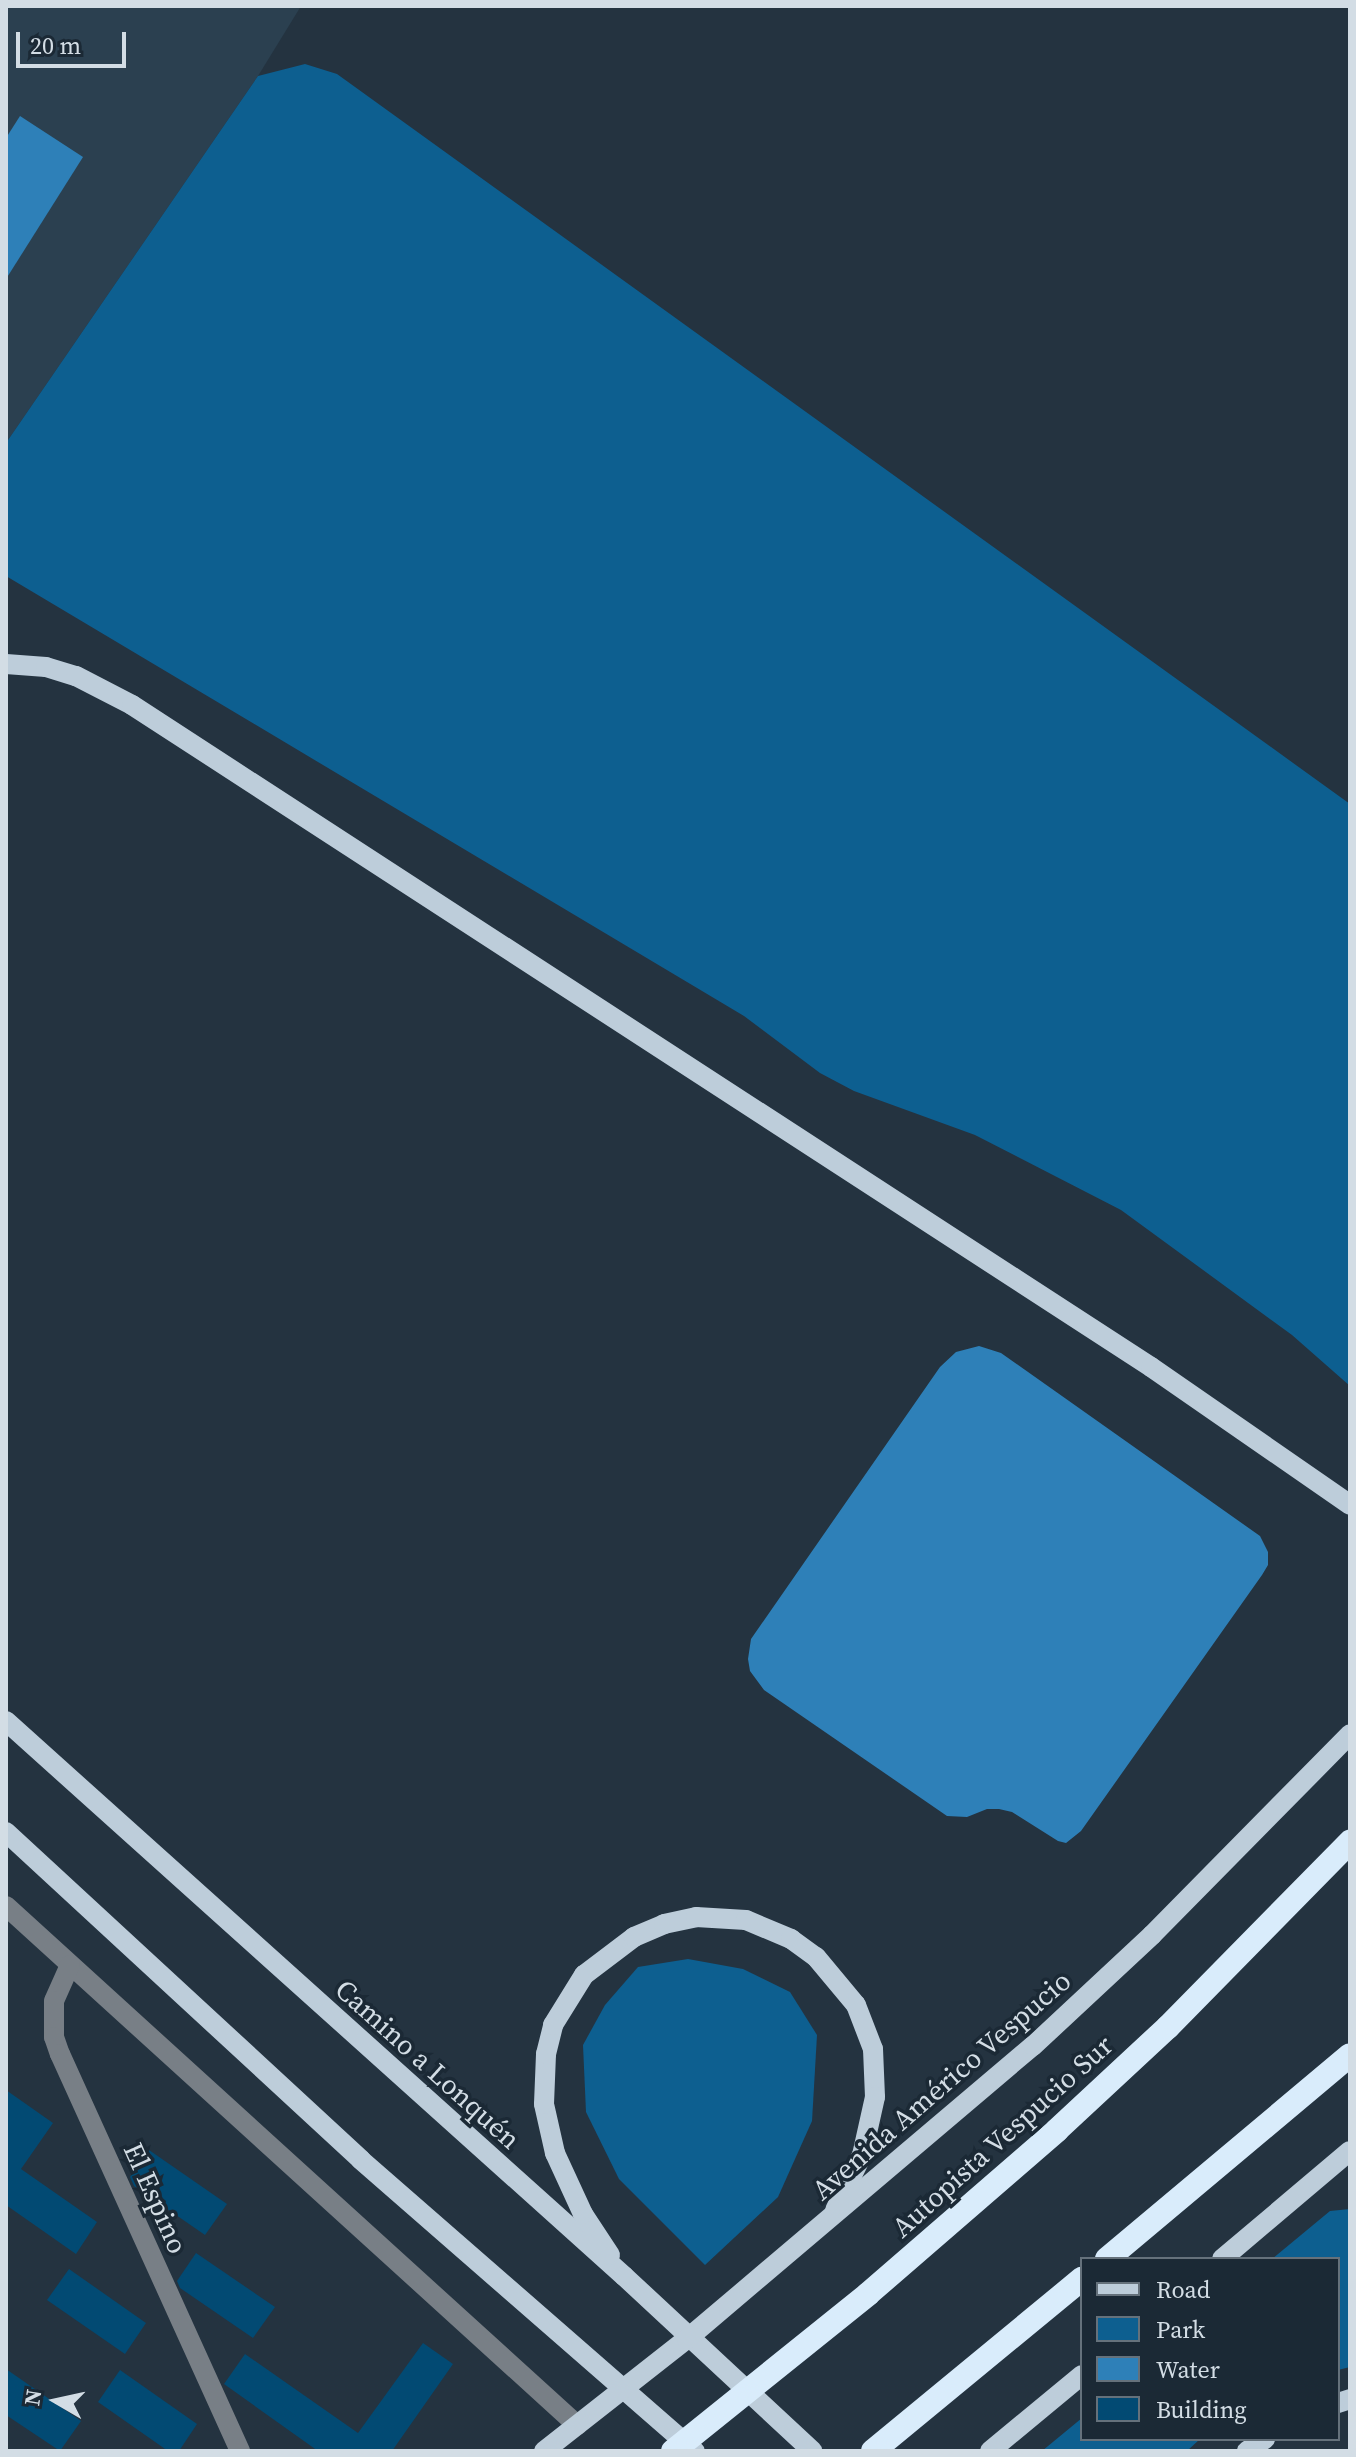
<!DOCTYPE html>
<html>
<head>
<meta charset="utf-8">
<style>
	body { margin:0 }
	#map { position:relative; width:1356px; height:2457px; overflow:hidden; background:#243340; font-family:"Source Serif 4",serif }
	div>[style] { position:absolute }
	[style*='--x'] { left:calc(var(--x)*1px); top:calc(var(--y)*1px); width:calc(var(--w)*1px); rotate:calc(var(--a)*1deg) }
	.built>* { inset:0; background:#2b4050 }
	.green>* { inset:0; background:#0d5f90 }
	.water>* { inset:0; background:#2e80b8 }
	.building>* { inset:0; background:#024a73 }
	.minor>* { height:20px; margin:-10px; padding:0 10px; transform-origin:10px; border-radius:10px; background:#787f86 }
	.major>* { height:20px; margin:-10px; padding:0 10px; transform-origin:10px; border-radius:10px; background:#bdcdda }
	.highway>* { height:24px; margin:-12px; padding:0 12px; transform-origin:12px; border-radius:12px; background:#d9ecfb }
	span { translate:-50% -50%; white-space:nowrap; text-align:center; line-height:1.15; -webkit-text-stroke:7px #1b2935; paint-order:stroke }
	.street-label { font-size:28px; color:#d3dde5 }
	.frame { position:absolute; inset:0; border:8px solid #d3dde5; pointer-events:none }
	.legend { position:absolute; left:1080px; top:2257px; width:260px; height:184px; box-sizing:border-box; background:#1b2935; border:2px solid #65717b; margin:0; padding:10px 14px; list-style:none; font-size:24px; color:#d3dde5 }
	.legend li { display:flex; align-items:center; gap:16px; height:40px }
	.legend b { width:40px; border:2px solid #65717b }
	.north { position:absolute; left:16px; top:2361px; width:80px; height:80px; -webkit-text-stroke:6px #1b2935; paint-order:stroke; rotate:279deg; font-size:22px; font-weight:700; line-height:32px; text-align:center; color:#d3dde5 }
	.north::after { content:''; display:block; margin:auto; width:28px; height:36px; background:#d3dde5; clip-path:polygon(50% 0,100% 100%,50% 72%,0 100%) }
	.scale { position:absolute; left:16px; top:32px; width:110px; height:36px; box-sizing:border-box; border:4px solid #d3dde5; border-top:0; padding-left:10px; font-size:24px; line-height:28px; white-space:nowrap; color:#d3dde5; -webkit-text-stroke:6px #1b2935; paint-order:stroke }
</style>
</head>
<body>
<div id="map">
	<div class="built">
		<div style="clip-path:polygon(6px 6px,301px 6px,258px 76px,6px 443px)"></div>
	</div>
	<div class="green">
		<div style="clip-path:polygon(305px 64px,337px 74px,1350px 804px,1350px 1386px,1292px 1335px,1121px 1210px,975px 1135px,854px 1091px,820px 1073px,744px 1016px,6px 576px,6px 443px,258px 76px)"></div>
		<div style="clip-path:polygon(688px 1959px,743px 1969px,790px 1992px,817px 2035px,812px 2121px,778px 2197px,705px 2265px,619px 2179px,586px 2112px,583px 2045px,605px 2005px,638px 1967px)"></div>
		<div style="clip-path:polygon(1350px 2209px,1350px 2367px,1338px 2370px,1338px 2259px,1272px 2259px,1330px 2211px)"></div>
		<div style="clip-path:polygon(1082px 2418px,1082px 2439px,1200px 2439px,1187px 2451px,1042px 2451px)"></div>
	</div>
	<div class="water">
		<div style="clip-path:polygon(20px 116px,83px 157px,6px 279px,6px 138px)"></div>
		<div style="clip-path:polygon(979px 1346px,1001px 1353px,1260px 1536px,1268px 1552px,1268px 1565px,1262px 1575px,1081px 1831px,1066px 1843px,1058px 1841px,1012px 1812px,999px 1809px,987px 1809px,967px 1817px,947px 1816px,764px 1690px,750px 1671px,748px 1659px,751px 1639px,940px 1367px,956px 1352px)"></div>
	</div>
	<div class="building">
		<div style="clip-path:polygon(6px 2090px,53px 2123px,21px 2169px,97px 2222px,76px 2254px,6px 2205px)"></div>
		<div style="clip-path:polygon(149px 2150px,227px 2204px,205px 2235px,134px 2186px,130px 2177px)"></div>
		<div style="clip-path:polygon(196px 2253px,275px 2307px,253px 2338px,180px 2288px,177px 2281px)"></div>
		<div style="clip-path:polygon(69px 2269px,146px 2323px,125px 2354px,47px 2300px)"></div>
		<div style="clip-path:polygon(423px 2343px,453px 2364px,392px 2451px,318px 2451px,224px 2384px,245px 2354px,358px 2433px)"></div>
		<div style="clip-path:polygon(6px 2369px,81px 2421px,60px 2451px,6px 2415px)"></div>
		<div style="clip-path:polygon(120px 2370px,197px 2424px,179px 2451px,168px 2451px,98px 2402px)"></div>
	</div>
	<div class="minor">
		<div style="--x:6;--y:1906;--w:772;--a:42.27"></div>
		<div style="--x:70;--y:1965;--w:39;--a:114"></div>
		<div style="--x:54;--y:2001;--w:36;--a:90"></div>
		<div style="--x:54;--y:2037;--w:18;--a:71"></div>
		<div style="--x:60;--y:2054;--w:436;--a:65.6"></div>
	</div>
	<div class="major">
		<div style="--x:6;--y:664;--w:40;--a:4.3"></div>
		<div style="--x:46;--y:667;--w:31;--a:17"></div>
		<div style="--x:76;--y:676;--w:63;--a:27.4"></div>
		<div style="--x:132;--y:705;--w:1215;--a:33.01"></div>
		<div style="--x:1151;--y:1367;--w:242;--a:34.7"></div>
		<div style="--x:6;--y:1721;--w:831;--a:41.93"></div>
		<div style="--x:624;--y:2276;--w:257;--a:42.9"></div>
		<div style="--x:6;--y:1832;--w:483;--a:42.7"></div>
		<div style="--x:361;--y:2160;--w:443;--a:41.1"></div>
		<div style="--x:610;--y:2255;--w:49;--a:-123.4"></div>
		<div style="--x:583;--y:2214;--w:67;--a:-114.7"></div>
		<div style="--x:555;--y:2153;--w:50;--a:-102.7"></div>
		<div style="--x:544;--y:2104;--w:50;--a:-87.7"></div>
		<div style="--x:546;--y:2054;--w:30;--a:-76"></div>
		<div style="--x:553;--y:2025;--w:59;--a:-58.2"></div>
		<div style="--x:584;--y:1975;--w:63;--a:-37.2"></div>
		<div style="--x:634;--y:1937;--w:33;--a:-23"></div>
		<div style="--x:664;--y:1924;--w:33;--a:-12"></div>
		<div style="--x:696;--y:1917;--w:50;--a:3.4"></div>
		<div style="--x:746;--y:1920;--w:49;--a:22.9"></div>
		<div style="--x:791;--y:1939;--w:31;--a:36"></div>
		<div style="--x:816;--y:1957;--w:62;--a:50.2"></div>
		<div style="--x:856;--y:2005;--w:47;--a:68.9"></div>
		<div style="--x:873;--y:2049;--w:48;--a:87.6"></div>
		<div style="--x:875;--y:2097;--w:59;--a:102.6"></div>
		<div style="--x:862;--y:2155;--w:61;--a:116.1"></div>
		<div style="--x:1222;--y:2259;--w:167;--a:-40.2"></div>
		<div style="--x:1338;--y:2403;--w:13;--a:-18"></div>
		<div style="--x:544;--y:2451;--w:182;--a:-38.1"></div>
		<div style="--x:687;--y:2339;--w:453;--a:-40.3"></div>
		<div style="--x:1033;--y:2046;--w:163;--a:-43"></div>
		<div style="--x:1152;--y:1935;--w:282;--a:-45.4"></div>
		<div style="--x:990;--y:2451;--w:119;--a:-39.6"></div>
		<div style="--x:1247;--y:2451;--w:22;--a:-34"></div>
	</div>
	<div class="highway">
		<div style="--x:1107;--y:2259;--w:317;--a:-40"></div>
		<div style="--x:673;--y:2451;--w:250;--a:-38.8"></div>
		<div style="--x:868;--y:2294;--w:250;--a:-40.9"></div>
		<div style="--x:1057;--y:2130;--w:151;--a:-42.9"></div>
		<div style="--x:1168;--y:2027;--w:260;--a:-45.5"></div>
		<div style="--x:873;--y:2451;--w:271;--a:-39.5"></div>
	</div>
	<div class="street-label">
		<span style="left:428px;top:2064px;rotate:42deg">Camino a Lonquén</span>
		<span style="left:941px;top:2085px;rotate:-41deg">Avenida Américo Vespucio</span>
		<span style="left:1002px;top:2136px;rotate:-42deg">Autopista Vespucio Sur</span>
		<span style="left:156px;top:2198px;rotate:66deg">El Espino</span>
	</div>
	<div class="frame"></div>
	<ul class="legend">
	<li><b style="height:10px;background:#bdcdda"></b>Road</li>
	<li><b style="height:22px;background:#0d5f90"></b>Park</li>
	<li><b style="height:22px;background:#2e80b8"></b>Water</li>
	<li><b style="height:22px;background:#024a73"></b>Building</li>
	</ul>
	<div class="north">N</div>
	<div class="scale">20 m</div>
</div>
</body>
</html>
